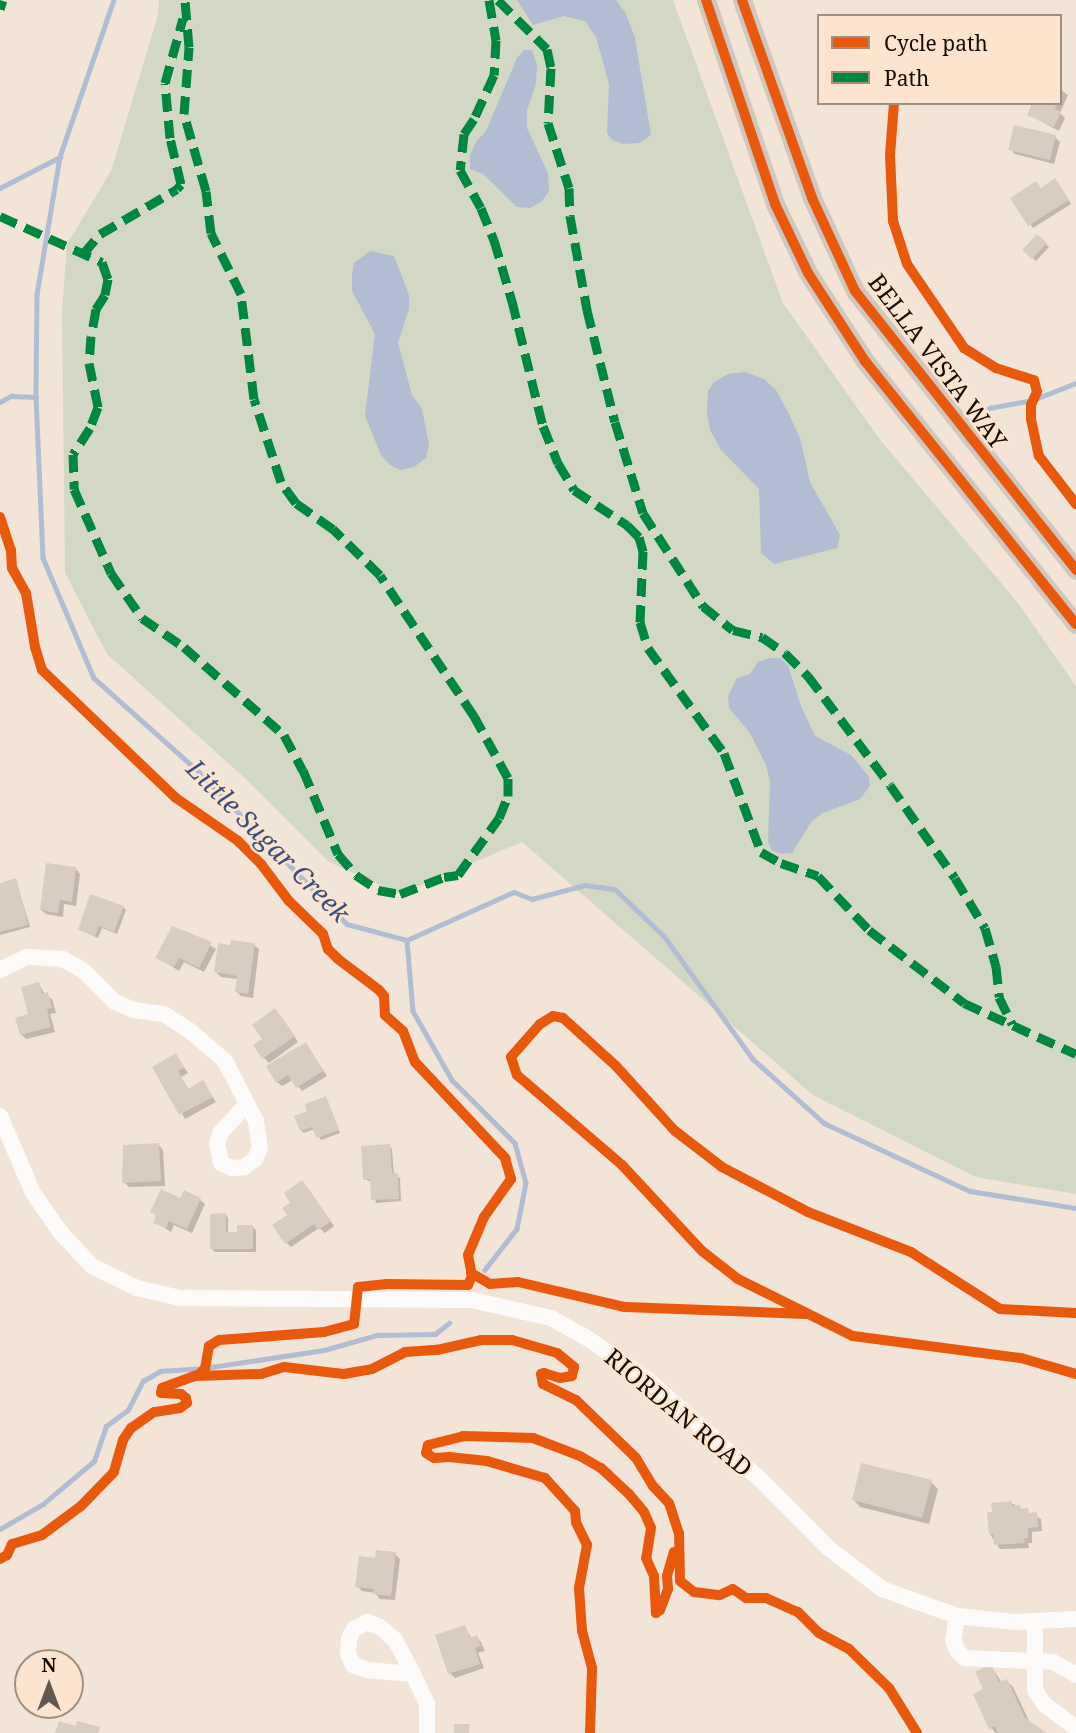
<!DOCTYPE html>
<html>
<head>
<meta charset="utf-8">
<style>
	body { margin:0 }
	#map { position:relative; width:1076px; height:1733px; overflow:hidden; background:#f2e5d8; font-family:"Noto Serif",serif }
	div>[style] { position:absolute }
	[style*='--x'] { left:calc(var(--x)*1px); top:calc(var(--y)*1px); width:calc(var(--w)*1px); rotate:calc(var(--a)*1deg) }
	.green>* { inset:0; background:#d3d8c4 }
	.water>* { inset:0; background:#b2bcd2 }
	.shadow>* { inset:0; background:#0003 }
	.stream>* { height:4.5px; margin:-2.25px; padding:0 2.25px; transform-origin:2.25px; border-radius:2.25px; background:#b2bcd2 }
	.building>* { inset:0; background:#d9cdc1 }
	.minor>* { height:16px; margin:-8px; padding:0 8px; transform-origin:8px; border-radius:8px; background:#fdfbf9 }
	.major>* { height:19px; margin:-9.5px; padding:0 9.5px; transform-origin:9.5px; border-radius:9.5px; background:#cec8bf }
	.quiet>* { height:9px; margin-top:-4.5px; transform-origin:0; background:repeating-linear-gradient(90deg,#00873e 0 18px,transparent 0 27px) }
	.cycleway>* { height:10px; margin:-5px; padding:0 5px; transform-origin:5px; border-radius:5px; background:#e8590c }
	span { translate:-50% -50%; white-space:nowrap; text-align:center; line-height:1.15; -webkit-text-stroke:5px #fde4ce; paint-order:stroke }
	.street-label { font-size:24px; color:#150c06 }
	.water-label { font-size:26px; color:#375081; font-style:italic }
	.legend { position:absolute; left:817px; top:14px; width:245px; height:91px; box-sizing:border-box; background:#fde4ce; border:2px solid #a08e7e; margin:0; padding:9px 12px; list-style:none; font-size:21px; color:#150c06 }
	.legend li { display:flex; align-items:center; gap:14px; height:35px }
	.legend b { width:35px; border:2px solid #a08e7e }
	.north { position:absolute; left:14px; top:1649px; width:70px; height:70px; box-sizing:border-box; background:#fde4ce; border:2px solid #a08e7e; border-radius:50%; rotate:0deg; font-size:19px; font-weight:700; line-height:28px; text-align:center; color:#150c06 }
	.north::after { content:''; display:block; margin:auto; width:24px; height:32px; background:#625850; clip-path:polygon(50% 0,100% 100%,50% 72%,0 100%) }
</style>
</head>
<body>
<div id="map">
	<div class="green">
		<div style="clip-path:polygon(159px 0,673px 0,783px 303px,881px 441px,1018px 603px,1076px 686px,1076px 1194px,976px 1177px,813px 1095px,522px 842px,400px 894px,329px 862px,247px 780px,107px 654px,65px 573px,62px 311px,67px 244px,111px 171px,158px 15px)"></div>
	</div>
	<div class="water">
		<div style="clip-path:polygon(517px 0,616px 0,626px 14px,635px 38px,651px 135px,639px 143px,623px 144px,612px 140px,607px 133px,609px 84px,596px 37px,585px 21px,564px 16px,533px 25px)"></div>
		<div style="clip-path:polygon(524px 50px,532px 50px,537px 65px,536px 84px,527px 110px,527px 128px,548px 173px,549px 191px,542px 201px,530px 208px,517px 207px,483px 174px,470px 169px,470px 155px,476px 142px,486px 131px,517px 58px)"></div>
		<div style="clip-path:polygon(370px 251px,394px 256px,409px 295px,409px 309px,398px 343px,412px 395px,422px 409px,429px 445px,426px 458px,414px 467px,400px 470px,390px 465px,381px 455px,365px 416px,375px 334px,352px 291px,352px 275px,354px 263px)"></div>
		<div style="clip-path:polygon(745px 372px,764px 379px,776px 390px,788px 412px,800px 438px,810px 482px,840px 535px,837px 548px,774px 564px,761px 553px,759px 489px,721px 450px,710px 430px,707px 413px,708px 391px,714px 382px,728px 374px)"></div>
		<div style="clip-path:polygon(769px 658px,780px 658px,788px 665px,801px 706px,815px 736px,851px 755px,869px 777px,870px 786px,860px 799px,823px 813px,812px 821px,792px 853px,781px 854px,772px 851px,768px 842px,770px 782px,766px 765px,750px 733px,729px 708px,728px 696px,737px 678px,750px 674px,758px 662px)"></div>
	</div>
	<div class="shadow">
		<div style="clip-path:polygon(1060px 89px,1068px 95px,1060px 113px,1065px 118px,1059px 131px,1029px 115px,1032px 103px,1060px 103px)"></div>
		<div style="clip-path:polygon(1055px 137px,1060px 142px,1054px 164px,1015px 154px,1010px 149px)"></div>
		<div style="clip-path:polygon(1058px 183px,1071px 204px,1033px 228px,1012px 198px)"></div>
		<div style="clip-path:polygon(1037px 236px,1049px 247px,1036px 261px,1024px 249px)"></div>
		<div style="clip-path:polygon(76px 869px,80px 874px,76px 906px,64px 904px,63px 917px,46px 914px,41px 910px)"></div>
		<div style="clip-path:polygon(16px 880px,30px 927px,0 935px,0 884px)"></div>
		<div style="clip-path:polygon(123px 907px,126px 910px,117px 934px,102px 928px,98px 938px,80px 930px)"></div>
		<div style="clip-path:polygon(188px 932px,216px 949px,204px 972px,184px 962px,179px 971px,157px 957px)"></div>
		<div style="clip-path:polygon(254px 945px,259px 949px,253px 998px,241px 996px,236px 991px,238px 979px,221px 977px,216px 972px,231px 947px)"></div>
		<div style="clip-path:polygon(39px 984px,45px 995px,52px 999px,56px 1013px,50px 1014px,55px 1032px,26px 1039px,21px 1034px)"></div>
		<div style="clip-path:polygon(280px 1015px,298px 1042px,269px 1063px,264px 1058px,264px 1039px)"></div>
		<div style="clip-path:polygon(306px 1044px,327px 1076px,302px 1091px,293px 1080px,282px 1086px,277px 1082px)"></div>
		<div style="clip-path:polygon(176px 1056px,188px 1073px,181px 1077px,189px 1090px,203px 1082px,216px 1102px,185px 1119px,154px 1067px)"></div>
		<div style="clip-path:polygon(326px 1098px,340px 1133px,321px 1140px,315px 1129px,304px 1133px,301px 1130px,309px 1112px)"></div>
		<div style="clip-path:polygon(159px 1145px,163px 1150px,165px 1186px,129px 1187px,124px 1182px)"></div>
		<div style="clip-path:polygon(389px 1146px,392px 1149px,394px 1175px,400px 1178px,401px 1201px,376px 1203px,372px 1182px,364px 1179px)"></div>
		<div style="clip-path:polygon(307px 1187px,334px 1226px,325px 1233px,319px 1228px,291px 1247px,287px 1243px,289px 1215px)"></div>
		<div style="clip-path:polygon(181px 1200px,200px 1200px,205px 1204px,192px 1233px,174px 1225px,171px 1232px,155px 1222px,158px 1217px,153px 1212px)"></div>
		<div style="clip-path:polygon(226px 1215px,228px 1218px,228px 1234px,239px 1234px,253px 1227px,256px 1230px,256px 1252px,215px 1252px,212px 1249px)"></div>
		<div style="clip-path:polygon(931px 1482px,938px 1489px,929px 1524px,860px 1507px,854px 1500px)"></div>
		<div style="clip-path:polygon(1011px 1503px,1041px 1519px,1042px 1531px,1032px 1532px,1032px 1543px,1028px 1543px,1029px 1548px,1000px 1549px,990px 1534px)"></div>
		<div style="clip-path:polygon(395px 1554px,400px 1559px,395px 1600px,380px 1599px,375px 1593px,362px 1591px,357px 1586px,377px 1560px)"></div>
		<div style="clip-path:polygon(465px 1627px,472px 1639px,477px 1637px,481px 1642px,485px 1651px,478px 1653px,484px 1668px,455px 1678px,450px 1673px,437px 1636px)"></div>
		<div style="clip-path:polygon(991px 1666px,1002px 1683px,1006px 1681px,1013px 1687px,1030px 1723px,1044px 1733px,996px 1733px,991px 1728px,985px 1690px)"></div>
	</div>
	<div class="stream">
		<div style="--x:114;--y:0;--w:166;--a:109"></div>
		<div style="--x:60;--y:157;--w:139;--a:99.5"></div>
		<div style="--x:37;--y:294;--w:103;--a:90.6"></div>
		<div style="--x:36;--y:397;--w:161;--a:87.5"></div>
		<div style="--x:43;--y:558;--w:130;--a:67"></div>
		<div style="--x:94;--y:678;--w:141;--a:41.8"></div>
		<div style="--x:199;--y:772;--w:212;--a:45.8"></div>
		<div style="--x:347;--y:924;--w:62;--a:14.9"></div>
		<div style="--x:407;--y:940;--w:117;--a:-24.2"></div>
		<div style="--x:514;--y:892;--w:19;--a:21"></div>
		<div style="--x:532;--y:899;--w:55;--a:-14.8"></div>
		<div style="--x:585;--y:885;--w:30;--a:8"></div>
		<div style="--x:615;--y:889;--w:68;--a:43.8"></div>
		<div style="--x:664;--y:936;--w:152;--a:54.1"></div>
		<div style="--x:753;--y:1059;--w:96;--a:42"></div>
		<div style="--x:824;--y:1123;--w:161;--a:25"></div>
		<div style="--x:970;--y:1191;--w:107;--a:9.1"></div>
		<div style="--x:0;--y:188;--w:68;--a:-27.3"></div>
		<div style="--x:0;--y:402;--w:13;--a:-29"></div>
		<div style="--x:11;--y:396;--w:25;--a:2"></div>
		<div style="--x:989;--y:408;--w:45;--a:-10.3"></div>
		<div style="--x:1033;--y:400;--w:46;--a:-21.6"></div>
		<div style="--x:407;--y:940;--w:71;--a:85.2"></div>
		<div style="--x:413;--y:1011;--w:79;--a:60.5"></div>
		<div style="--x:452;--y:1080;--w:89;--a:45"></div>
		<div style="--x:515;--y:1143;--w:41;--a:74.6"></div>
		<div style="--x:526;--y:1183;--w:47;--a:101.1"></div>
		<div style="--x:517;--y:1229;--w:52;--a:128"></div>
		<div style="--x:0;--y:1529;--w:50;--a:-30.2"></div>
		<div style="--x:43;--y:1504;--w:67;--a:-40.1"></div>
		<div style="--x:94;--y:1461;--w:37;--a:-71"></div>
		<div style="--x:106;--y:1426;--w:27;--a:-36"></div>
		<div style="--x:128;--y:1410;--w:33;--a:-63"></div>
		<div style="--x:143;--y:1381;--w:20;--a:-30"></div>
		<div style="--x:160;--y:1371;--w:45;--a:-3.8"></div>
		<div style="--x:205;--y:1368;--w:120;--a:-8.6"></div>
		<div style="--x:324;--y:1350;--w:55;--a:-15.8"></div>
		<div style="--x:377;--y:1335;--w:58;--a:-1"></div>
		<div style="--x:435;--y:1334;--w:18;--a:-38"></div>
	</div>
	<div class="building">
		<div style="clip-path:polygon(1033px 103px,1057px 103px,1055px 109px,1061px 112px,1054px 127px,1027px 115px)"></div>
		<div style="clip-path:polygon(1014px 125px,1056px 135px,1050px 160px,1008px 150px)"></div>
		<div style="clip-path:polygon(1055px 178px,1069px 200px,1028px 226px,1010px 198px,1036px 181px,1041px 188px)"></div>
		<div style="clip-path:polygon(1037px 234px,1047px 243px,1032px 259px,1022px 250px)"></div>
		<div style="clip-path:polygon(46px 863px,76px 867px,72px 902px,60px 900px,58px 913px,40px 910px)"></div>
		<div style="clip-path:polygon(16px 878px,28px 925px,0 932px,0 883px)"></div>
		<div style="clip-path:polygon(90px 894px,124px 906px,114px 932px,99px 926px,95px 936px,78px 930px)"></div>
		<div style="clip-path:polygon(172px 926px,212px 942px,199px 968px,179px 958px,174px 967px,155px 958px)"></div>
		<div style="clip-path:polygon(231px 940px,255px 943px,248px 994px,235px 992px,237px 976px,214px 972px,218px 943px,230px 945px)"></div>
		<div style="clip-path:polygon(39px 982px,42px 994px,48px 992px,52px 1008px,47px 1009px,51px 1027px,20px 1035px,15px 1018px,28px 1014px,21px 987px)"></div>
		<div style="clip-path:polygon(275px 1008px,295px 1036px,262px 1059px,253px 1045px,262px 1039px,252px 1025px)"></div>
		<div style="clip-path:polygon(306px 1042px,323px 1071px,296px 1088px,288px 1075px,276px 1083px,266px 1066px)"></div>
		<div style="clip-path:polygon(176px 1053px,184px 1068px,178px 1071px,188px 1089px,203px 1080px,213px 1097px,179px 1115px,152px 1067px)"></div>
		<div style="clip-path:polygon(326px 1096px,339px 1130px,317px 1138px,312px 1127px,300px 1131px,294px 1116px,307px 1111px,305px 1104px)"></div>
		<div style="clip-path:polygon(159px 1143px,161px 1181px,122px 1183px,123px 1145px)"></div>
		<div style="clip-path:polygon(390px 1144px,392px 1173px,398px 1173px,399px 1199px,371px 1200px,370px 1179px,363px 1180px,361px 1146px)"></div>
		<div style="clip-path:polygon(302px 1180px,331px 1221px,318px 1230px,314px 1224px,285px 1244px,272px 1225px,287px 1215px,282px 1208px,290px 1203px,284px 1193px)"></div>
		<div style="clip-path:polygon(161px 1189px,180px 1198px,184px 1190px,201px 1198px,187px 1229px,169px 1221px,166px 1228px,153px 1223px,156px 1215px,150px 1212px)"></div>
		<div style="clip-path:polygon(226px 1213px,226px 1232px,237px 1232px,237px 1225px,253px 1225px,253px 1249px,210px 1249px,210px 1214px)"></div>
		<div style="clip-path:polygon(861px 1463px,932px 1480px,922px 1518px,852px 1500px)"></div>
		<div style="clip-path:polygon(1012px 1501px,1012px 1506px,1020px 1505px,1020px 1509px,1028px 1508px,1029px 1513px,1037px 1512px,1038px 1527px,1028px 1528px,1028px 1538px,1024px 1539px,1025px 1543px,994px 1545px,993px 1534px,989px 1534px,987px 1512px,992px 1512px,991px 1503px)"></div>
		<div style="clip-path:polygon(376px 1550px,396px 1552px,391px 1596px,373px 1594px,374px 1589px,355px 1587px,359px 1556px,375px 1558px)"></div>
		<div style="clip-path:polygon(465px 1625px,470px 1638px,477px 1635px,481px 1646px,475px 1648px,480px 1664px,448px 1674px,435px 1635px)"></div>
		<div style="clip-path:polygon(991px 1664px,999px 1682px,1007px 1679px,1025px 1718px,1047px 1733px,998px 1733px,995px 1726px,989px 1729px,973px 1694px,983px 1689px,975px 1672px)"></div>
		<div style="clip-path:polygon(59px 1721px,76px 1726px,77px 1721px,100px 1727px,98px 1733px,55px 1733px)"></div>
		<div style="clip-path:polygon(454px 1724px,470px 1724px,469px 1733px,454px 1733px)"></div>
	</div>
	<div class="minor">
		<div style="--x:0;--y:970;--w:30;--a:-26"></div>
		<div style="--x:27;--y:957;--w:36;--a:3"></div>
		<div style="--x:63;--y:959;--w:24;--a:30"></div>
		<div style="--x:84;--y:971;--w:44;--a:45"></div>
		<div style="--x:115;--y:1002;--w:21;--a:23"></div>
		<div style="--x:134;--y:1010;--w:30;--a:8"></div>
		<div style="--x:164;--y:1014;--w:30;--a:33"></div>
		<div style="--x:189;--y:1030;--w:48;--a:40.7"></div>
		<div style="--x:225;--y:1061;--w:48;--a:62.9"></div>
		<div style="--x:247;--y:1104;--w:19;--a:62"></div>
		<div style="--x:256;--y:1121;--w:27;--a:82"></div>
		<div style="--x:260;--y:1148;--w:12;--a:114"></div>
		<div style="--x:255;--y:1159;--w:14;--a:144"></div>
		<div style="--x:244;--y:1167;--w:12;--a:175"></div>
		<div style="--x:232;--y:1168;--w:12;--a:-156"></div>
		<div style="--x:221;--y:1163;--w:20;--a:-101"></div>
		<div style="--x:217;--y:1143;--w:12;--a:-70"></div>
		<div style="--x:221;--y:1132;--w:38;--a:-47"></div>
		<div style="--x:0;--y:1116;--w:84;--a:66.8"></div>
		<div style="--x:33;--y:1193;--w:49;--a:55"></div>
		<div style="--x:61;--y:1233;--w:45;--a:46.8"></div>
		<div style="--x:92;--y:1266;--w:50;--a:26.1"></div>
		<div style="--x:137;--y:1288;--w:44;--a:13.1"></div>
		<div style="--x:180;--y:1298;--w:292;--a:0.4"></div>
		<div style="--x:472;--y:1300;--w:81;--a:12.8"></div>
		<div style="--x:551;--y:1318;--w:38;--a:29"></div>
		<div style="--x:584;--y:1336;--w:78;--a:34.5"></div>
		<div style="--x:648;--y:1380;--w:152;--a:41.5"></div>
		<div style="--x:762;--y:1481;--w:93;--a:45.4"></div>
		<div style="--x:827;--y:1547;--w:69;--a:37.4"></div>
		<div style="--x:882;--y:1589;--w:80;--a:19.8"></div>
		<div style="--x:957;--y:1616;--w:58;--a:5.9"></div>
		<div style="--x:1015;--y:1622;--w:61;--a:-2.8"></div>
		<div style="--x:957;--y:1616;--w:24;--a:99"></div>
		<div style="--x:953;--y:1640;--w:13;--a:67"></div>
		<div style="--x:958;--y:1652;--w:9;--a:41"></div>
		<div style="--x:965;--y:1658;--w:88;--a:2.6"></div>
		<div style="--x:1053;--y:1662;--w:26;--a:29"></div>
		<div style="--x:1035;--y:1622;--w:68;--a:90"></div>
		<div style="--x:1035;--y:1690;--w:17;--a:57"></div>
		<div style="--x:1044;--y:1704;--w:40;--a:37"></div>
		<div style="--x:413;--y:1674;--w:46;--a:-175"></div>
		<div style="--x:367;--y:1670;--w:15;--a:-160"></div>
		<div style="--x:353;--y:1665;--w:13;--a:-113"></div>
		<div style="--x:348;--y:1653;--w:14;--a:-86"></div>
		<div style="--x:349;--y:1639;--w:11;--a:-63"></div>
		<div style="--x:354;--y:1629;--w:15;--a:-28"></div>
		<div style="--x:367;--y:1622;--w:14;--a:21"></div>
		<div style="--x:380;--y:1627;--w:20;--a:41"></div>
		<div style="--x:395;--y:1640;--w:38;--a:62"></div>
		<div style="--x:413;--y:1674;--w:33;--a:65"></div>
		<div style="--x:427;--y:1704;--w:29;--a:90"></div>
	</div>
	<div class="major">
		<div style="--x:706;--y:0;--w:215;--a:71.3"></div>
		<div style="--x:775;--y:204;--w:76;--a:64.4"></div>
		<div style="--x:808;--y:273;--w:105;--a:57.1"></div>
		<div style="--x:865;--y:361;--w:337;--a:51.3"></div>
		<div style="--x:742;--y:0;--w:210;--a:70.5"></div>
		<div style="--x:812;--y:198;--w:102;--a:65.2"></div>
		<div style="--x:855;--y:291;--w:356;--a:51.6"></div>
	</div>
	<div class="quiet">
		<div style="--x:489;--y:0;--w:41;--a:80.1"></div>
		<div style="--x:496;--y:40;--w:35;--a:93"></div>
		<div style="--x:494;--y:75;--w:48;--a:114.4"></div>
		<div style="--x:474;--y:119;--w:18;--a:124"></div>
		<div style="--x:464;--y:134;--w:36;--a:96"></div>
		<div style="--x:460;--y:170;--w:43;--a:61.1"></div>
		<div style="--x:481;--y:208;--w:35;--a:68"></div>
		<div style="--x:494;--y:240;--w:64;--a:73.6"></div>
		<div style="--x:512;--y:301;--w:129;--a:76.1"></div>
		<div style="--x:543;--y:426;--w:40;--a:68"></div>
		<div style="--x:558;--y:463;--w:31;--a:59"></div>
		<div style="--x:574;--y:490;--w:64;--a:33.4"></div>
		<div style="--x:627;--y:525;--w:17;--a:45"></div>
		<div style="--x:639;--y:537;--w:15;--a:74"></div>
		<div style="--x:643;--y:551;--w:71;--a:92.4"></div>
		<div style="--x:640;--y:622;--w:27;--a:73"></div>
		<div style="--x:648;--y:648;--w:130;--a:54.1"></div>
		<div style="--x:724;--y:753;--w:106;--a:69.5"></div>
		<div style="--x:761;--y:852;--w:23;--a:29"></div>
		<div style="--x:781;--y:863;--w:39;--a:19"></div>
		<div style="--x:818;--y:876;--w:74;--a:46.6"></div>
		<div style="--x:869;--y:930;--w:120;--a:37.5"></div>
		<div style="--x:964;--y:1003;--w:123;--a:24.5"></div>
		<div style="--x:498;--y:0;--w:69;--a:45"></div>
		<div style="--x:547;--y:49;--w:19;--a:78"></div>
		<div style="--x:551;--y:68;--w:55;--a:93.1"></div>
		<div style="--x:548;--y:123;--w:68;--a:72.1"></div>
		<div style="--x:569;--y:188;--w:28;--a:88"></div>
		<div style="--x:570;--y:216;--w:96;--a:79.7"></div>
		<div style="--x:587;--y:310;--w:115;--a:76"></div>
		<div style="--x:615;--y:422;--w:95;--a:72.9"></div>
		<div style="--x:643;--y:513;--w:111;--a:57.2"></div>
		<div style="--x:703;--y:606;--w:38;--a:39"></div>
		<div style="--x:733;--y:630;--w:30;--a:14"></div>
		<div style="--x:762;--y:637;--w:28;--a:35"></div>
		<div style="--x:785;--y:653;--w:33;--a:45"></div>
		<div style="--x:808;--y:676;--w:136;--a:53"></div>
		<div style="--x:890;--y:785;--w:113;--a:55"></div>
		<div style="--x:955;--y:878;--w:58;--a:59"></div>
		<div style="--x:985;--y:928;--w:40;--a:74"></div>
		<div style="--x:996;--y:966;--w:31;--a:84"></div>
		<div style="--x:999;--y:997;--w:30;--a:64"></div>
		<div style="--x:0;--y:9;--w:9;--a:-72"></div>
		<div style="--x:0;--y:216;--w:112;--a:24.3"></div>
		<div style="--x:102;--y:262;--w:18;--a:71"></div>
		<div style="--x:108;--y:279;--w:16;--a:101"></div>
		<div style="--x:105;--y:295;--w:17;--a:123"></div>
		<div style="--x:96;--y:309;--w:27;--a:100"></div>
		<div style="--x:91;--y:336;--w:27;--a:94"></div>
		<div style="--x:89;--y:363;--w:45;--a:78.4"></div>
		<div style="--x:98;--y:407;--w:22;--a:111"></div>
		<div style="--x:90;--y:428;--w:31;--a:123"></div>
		<div style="--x:73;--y:454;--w:35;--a:88"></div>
		<div style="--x:74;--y:489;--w:92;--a:66.2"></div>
		<div style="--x:111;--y:573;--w:55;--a:55.4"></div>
		<div style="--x:142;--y:618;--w:51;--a:34.6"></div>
		<div style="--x:184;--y:647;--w:133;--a:41.3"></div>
		<div style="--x:284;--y:735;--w:40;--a:62"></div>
		<div style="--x:303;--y:770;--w:91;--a:67.4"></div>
		<div style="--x:338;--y:854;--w:28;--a:49"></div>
		<div style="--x:356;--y:875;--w:27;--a:34"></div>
		<div style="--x:378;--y:890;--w:22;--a:10"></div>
		<div style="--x:400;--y:894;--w:47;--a:-21.1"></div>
		<div style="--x:444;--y:877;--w:14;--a:-8"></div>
		<div style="--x:458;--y:875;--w:70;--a:-54.3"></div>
		<div style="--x:499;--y:818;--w:24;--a:-68"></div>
		<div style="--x:508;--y:796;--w:18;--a:-90"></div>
		<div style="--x:508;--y:778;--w:71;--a:-118.7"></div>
		<div style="--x:474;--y:716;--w:169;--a:-123.7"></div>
		<div style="--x:380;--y:575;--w:66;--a:-135.6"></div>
		<div style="--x:333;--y:529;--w:45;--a:-144.9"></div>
		<div style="--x:296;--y:503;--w:26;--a:-126"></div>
		<div style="--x:281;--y:482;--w:87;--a:-108"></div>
		<div style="--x:254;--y:399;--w:106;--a:-97.1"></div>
		<div style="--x:241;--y:294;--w:68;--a:-116.2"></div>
		<div style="--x:211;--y:233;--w:42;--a:-96.8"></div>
		<div style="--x:206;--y:191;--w:80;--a:-105.9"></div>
		<div style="--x:184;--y:114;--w:67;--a:-85.7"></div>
		<div style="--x:189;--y:47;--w:47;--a:-94.9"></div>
		<div style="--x:83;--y:254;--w:26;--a:-50"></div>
		<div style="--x:100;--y:234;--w:89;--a:-30.3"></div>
		<div style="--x:177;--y:189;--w:6;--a:-51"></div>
		<div style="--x:181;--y:184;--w:47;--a:-103.4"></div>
		<div style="--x:170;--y:138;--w:55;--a:-95.2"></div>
		<div style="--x:165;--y:83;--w:67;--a:-74.5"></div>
	</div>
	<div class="cycleway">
		<div style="--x:706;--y:0;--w:215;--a:71.3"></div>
		<div style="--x:775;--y:204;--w:76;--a:64.4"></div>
		<div style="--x:808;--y:273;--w:105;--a:57.1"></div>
		<div style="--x:865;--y:361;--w:337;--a:51.3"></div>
		<div style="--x:742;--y:0;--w:210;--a:70.5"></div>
		<div style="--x:812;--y:198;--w:102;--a:65.2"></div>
		<div style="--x:855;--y:291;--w:356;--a:51.6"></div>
		<div style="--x:894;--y:103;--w:52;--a:94.4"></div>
		<div style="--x:890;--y:155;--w:66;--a:87.4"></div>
		<div style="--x:893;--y:221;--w:45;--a:72"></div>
		<div style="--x:907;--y:264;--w:102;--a:55.8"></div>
		<div style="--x:964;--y:348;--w:38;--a:32"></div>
		<div style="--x:996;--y:368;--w:40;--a:18"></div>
		<div style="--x:1034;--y:380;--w:12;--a:76"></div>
		<div style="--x:1037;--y:392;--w:14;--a:115"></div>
		<div style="--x:1031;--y:405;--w:14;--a:90"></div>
		<div style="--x:1031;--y:419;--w:38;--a:78"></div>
		<div style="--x:1039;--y:456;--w:61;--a:52.4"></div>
		<div style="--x:0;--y:517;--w:35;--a:72"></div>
		<div style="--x:11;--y:550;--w:18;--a:87"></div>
		<div style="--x:12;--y:568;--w:29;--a:61"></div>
		<div style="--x:26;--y:593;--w:55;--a:80.5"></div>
		<div style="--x:35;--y:647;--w:24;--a:73"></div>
		<div style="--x:42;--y:670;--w:185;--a:43.7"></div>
		<div style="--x:176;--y:798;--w:75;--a:34.7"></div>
		<div style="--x:238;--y:841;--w:33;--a:45"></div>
		<div style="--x:261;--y:864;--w:46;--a:52.9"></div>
		<div style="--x:289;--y:901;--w:47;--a:44.1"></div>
		<div style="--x:323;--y:934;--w:16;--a:72"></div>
		<div style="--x:328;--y:949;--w:14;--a:45"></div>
		<div style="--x:338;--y:959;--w:51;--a:37.1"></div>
		<div style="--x:379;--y:990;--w:8;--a:50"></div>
		<div style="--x:384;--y:996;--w:19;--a:87"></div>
		<div style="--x:385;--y:1015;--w:24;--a:42"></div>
		<div style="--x:403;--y:1031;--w:33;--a:69"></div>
		<div style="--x:415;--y:1062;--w:132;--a:46.8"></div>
		<div style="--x:505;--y:1158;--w:22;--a:74"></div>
		<div style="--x:511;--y:1179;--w:47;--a:125.4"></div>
		<div style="--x:484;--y:1217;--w:41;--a:112.8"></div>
		<div style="--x:468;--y:1255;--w:21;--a:79"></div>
		<div style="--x:472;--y:1276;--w:10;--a:114"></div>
		<div style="--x:468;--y:1285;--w:81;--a:-179.3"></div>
		<div style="--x:387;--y:1284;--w:29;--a:174"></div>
		<div style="--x:358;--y:1287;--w:37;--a:96"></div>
		<div style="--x:354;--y:1324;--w:31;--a:165"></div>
		<div style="--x:324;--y:1332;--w:105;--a:175.6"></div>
		<div style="--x:219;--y:1340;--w:12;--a:149"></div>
		<div style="--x:209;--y:1346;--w:22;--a:100"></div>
		<div style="--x:205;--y:1368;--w:8;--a:130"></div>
		<div style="--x:200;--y:1374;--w:40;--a:159.8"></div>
		<div style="--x:162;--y:1388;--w:5;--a:101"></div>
		<div style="--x:161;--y:1393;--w:20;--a:3"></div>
		<div style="--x:181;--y:1394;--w:6;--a:39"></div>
		<div style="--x:186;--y:1398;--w:5;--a:79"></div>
		<div style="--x:187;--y:1403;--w:9;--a:144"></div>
		<div style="--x:180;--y:1408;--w:26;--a:171"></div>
		<div style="--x:154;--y:1412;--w:28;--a:145"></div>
		<div style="--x:131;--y:1428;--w:14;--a:124"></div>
		<div style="--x:123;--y:1440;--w:33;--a:106"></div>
		<div style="--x:114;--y:1472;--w:47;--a:134.1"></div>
		<div style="--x:81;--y:1506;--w:49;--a:143.4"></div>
		<div style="--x:42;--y:1535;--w:31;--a:163"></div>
		<div style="--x:12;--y:1544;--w:12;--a:114"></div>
		<div style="--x:7;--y:1555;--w:8;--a:150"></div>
		<div style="--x:471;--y:1273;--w:22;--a:30"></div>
		<div style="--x:490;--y:1284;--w:28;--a:-4"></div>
		<div style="--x:518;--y:1282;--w:110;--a:13.2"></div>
		<div style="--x:625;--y:1307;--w:181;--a:2.2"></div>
		<div style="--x:1076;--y:1313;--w:76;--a:-177"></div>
		<div style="--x:1000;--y:1309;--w:106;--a:-147.4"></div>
		<div style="--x:911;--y:1252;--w:110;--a:-158.8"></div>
		<div style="--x:808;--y:1212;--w:97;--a:-152.4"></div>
		<div style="--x:722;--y:1167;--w:59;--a:-142.5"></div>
		<div style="--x:675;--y:1131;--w:88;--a:-132.2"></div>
		<div style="--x:616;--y:1066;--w:72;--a:-137.8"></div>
		<div style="--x:563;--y:1018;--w:10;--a:-169"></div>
		<div style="--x:553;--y:1016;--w:15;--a:148"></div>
		<div style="--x:540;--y:1024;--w:44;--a:131.3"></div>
		<div style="--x:511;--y:1057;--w:19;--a:72"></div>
		<div style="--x:517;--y:1075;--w:138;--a:40.6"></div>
		<div style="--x:622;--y:1165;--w:117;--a:47.1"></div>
		<div style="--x:702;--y:1251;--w:46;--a:37.9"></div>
		<div style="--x:738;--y:1279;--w:128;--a:26.4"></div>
		<div style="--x:853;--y:1336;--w:169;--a:7.5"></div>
		<div style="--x:1021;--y:1358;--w:57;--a:16.2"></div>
		<div style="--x:196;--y:1376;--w:65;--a:-1.8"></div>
		<div style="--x:261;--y:1374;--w:24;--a:-17"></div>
		<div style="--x:284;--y:1367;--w:60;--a:6.7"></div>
		<div style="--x:344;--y:1374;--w:28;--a:-10"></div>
		<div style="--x:372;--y:1369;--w:37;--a:-27"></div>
		<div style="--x:405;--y:1352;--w:32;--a:-4"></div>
		<div style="--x:437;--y:1350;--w:45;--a:-12.8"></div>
		<div style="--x:481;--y:1340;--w:31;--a:0"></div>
		<div style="--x:512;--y:1340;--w:47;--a:16.1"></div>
		<div style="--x:557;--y:1353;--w:22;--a:39"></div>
		<div style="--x:574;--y:1367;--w:9;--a:103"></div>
		<div style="--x:572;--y:1376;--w:12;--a:171"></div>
		<div style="--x:560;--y:1378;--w:17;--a:-163"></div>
		<div style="--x:544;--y:1373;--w:3;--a:162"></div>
		<div style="--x:541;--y:1374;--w:10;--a:79"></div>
		<div style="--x:543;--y:1384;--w:37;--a:26"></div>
		<div style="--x:576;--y:1400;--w:83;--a:44"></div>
		<div style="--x:636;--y:1458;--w:33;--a:59"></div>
		<div style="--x:653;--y:1486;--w:23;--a:47"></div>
		<div style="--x:669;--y:1503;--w:32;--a:72"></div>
		<div style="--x:679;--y:1533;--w:48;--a:88.8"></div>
		<div style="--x:680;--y:1581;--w:18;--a:38"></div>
		<div style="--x:694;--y:1592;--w:26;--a:7"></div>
		<div style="--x:720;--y:1595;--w:14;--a:-25"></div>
		<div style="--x:733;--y:1589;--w:16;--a:35"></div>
		<div style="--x:746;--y:1598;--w:20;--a:0"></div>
		<div style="--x:766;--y:1598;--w:35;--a:24"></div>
		<div style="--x:798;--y:1612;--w:30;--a:45"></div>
		<div style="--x:819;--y:1633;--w:34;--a:28"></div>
		<div style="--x:849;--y:1649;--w:56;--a:44.3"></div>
		<div style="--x:889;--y:1688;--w:53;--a:58.1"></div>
		<div style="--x:590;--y:1733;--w:65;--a:-88.2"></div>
		<div style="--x:592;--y:1668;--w:38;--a:-105"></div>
		<div style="--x:582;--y:1631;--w:43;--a:-94"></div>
		<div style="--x:579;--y:1588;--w:44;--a:-79.5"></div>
		<div style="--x:587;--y:1545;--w:25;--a:-116"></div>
		<div style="--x:576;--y:1522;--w:11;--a:-95"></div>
		<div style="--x:575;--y:1511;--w:45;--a:-132.3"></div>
		<div style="--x:545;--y:1478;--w:60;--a:-163.7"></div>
		<div style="--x:487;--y:1461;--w:38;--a:-174"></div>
		<div style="--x:449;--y:1457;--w:15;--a:176"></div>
		<div style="--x:434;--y:1458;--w:9;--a:-148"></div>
		<div style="--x:426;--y:1453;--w:8;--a:-76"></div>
		<div style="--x:428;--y:1445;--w:36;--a:-14"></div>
		<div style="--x:463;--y:1436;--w:70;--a:1.6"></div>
		<div style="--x:533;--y:1438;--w:50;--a:21"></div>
		<div style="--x:580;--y:1456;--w:24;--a:30"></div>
		<div style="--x:601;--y:1468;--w:38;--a:43"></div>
		<div style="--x:629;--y:1494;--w:23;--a:50"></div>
		<div style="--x:644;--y:1512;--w:17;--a:66"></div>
		<div style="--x:651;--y:1528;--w:30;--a:99"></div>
		<div style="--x:646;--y:1558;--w:20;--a:66"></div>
		<div style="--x:654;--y:1576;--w:37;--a:87"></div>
		<div style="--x:656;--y:1613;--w:5;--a:-37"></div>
		<div style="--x:660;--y:1610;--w:22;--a:-69"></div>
		<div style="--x:668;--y:1589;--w:13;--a:-94"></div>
		<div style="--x:667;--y:1576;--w:25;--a:-74"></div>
	</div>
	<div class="street-label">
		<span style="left:938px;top:361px;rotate:53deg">BELLA VISTA WAY</span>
		<span style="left:679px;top:1412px;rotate:40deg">RIORDAN ROAD</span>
	</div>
	<div class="water-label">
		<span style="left:268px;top:841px;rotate:45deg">Little Sugar Creek</span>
	</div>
	<ul class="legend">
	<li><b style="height:9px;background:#e8590c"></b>Cycle path</li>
	<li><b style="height:9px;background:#00873e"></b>Path</li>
	</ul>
	<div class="north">N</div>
</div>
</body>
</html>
